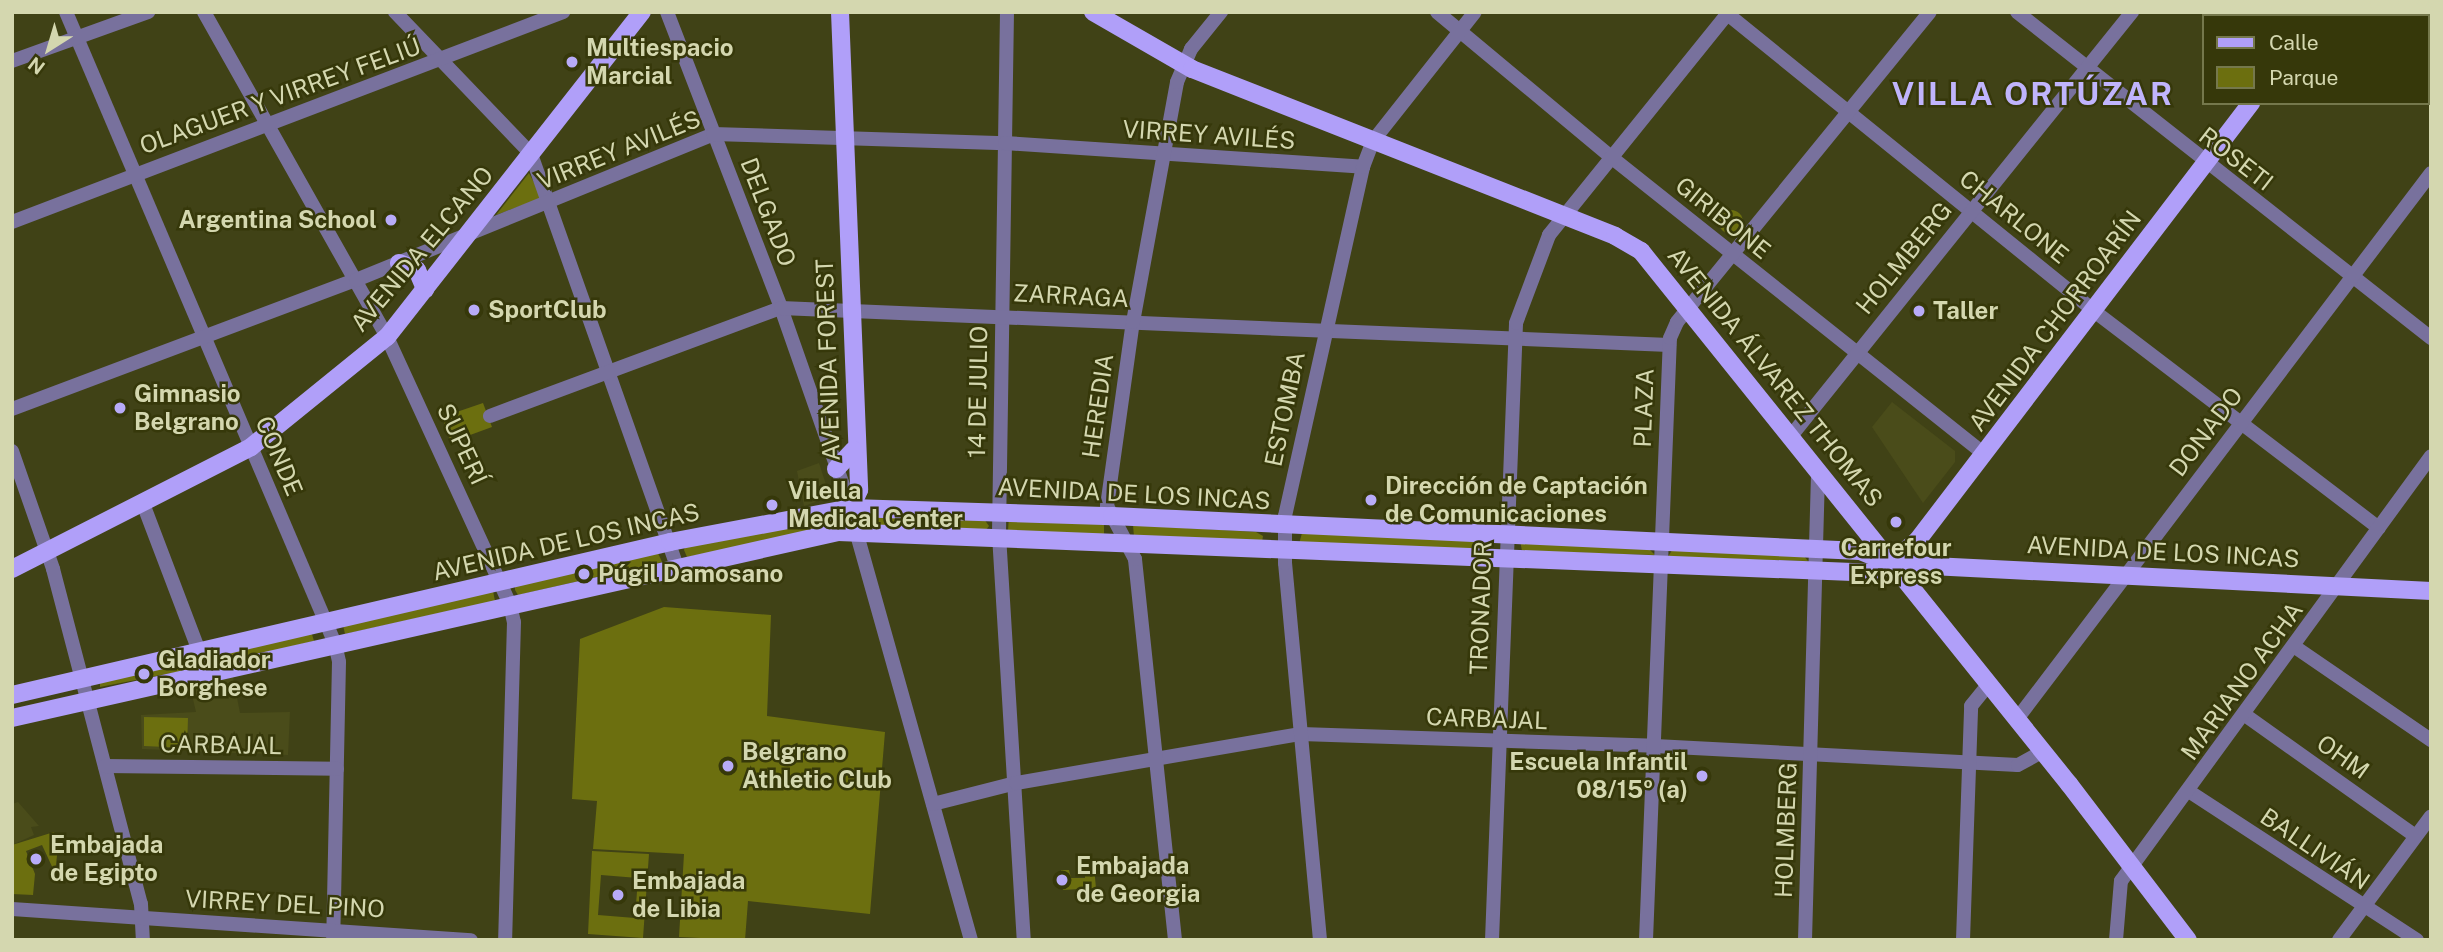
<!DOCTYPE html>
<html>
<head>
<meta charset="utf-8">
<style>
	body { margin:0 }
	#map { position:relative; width:2443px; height:952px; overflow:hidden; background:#404216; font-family:"Public Sans",sans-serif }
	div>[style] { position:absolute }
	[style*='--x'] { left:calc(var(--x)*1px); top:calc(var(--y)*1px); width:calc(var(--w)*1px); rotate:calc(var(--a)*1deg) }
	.built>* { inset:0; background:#4a4c1a }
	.green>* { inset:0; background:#6c6f0f }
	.round { border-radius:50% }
	.minor>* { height:14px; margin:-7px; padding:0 7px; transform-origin:7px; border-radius:7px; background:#78719d }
	.major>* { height:18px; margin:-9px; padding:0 9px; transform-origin:9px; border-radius:9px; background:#b09ff9 }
	.dots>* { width:19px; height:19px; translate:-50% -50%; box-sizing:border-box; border:4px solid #36380a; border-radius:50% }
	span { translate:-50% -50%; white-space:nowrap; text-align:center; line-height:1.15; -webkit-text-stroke:5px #36380a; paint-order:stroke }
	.poi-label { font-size:24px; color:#d4d7af; font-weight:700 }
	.left { translate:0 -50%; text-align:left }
	.right { translate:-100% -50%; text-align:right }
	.street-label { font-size:24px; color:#d4d7af }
	.district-label { font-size:32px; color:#c0b4fc; font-weight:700; letter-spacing:2px }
	.frame { position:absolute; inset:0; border:14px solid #d4d7af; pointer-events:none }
	.legend { position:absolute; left:2202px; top:14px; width:228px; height:91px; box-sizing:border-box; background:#36380a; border:2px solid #75784c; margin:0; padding:9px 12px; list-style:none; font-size:21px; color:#d4d7af }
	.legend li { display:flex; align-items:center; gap:14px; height:35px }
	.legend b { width:35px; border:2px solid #75784c }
	.north { position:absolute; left:14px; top:14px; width:70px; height:70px; -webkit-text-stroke:5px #36380a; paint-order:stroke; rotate:217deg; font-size:19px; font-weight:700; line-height:28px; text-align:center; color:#d4d7af }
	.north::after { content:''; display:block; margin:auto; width:24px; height:32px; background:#d4d7af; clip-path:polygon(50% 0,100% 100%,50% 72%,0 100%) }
</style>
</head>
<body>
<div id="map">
	<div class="built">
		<div style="clip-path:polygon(1892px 402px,1955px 451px,1955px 462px,1923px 503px,1872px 427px)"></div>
		<div style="clip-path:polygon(819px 463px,830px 497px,804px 506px,797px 471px)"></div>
		<div style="clip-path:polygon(233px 677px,240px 713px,290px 712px,288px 755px,142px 749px,141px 715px,196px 712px,190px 686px)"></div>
		<div style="clip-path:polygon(18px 802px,39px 826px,31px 827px,34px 835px,12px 845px,12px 804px)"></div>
	</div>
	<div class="green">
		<div style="clip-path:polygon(529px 173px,542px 198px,496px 215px)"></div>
		<div class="round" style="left:1719px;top:210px;width:24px;height:24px"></div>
		<div style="clip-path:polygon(483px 403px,492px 427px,451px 442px,442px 417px)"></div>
		<div style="clip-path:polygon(874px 515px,984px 519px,989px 526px,986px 530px,874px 527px,870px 521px)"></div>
		<div style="clip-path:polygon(1009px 516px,1104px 521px,1104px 537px,1008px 531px)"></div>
		<div style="clip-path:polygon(834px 520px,835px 527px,687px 557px,684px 550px,686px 544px)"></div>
		<div style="clip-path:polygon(1133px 525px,1256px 532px,1263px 536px,1262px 542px,1134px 537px)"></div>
		<div style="clip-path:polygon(1302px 533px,1481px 540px,1486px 544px,1482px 550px,1299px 544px)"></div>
		<div style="clip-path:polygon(1520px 540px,1649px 549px,1655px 555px,1522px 551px)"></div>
		<div style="clip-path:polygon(1672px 550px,1804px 556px,1808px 561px,1668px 557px)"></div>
		<div style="clip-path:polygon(658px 553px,662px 562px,518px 595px,515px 590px,515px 586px)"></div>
		<div style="clip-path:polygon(493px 591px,495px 601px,345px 634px,343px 625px)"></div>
		<div style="clip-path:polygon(664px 607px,771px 615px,767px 716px,885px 732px,870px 914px,748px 901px,745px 940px,679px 937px,684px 854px,593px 849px,597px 801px,572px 799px,580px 639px)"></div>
		<div style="clip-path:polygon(311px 631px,314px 641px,219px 664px,214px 658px,216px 652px)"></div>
		<div style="clip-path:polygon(193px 661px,192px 669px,100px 687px,100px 682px)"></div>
		<div style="clip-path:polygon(144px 717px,188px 718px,187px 748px,144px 746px)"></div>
		<div style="clip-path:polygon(54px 832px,58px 847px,55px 873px,42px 845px,26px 851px,35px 874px,33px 895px,12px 894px,12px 845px)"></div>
		<div style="clip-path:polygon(evenodd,592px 851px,649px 854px,643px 938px,588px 934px,592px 851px,601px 875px,638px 878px,635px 918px,598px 915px,601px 875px)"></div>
		<div style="clip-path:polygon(1094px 867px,1096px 888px,1063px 890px,1061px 870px,1069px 870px,1071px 878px,1085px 878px,1085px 868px)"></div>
	</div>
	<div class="minor">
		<div style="--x:66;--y:12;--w:687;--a:66.94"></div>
		<div style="--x:335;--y:644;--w:18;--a:77"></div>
		<div style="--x:339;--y:662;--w:278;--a:91.2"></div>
		<div style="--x:204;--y:12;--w:373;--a:60.6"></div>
		<div style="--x:387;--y:337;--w:295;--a:65.3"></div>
		<div style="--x:510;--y:605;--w:17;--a:77"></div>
		<div style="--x:514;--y:622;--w:318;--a:91.6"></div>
		<div style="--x:395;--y:12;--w:197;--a:46.2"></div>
		<div style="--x:531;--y:154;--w:439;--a:70.5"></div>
		<div style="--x:667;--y:12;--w:317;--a:68.9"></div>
		<div style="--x:781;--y:308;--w:212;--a:70.7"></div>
		<div style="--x:1007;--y:12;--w:523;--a:90.88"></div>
		<div style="--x:999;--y:535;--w:406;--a:86.5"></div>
		<div style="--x:1437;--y:12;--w:226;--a:39.8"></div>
		<div style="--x:1611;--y:157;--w:477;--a:38.5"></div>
		<div style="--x:1725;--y:12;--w:475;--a:39"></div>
		<div style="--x:2094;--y:311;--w:358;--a:37.3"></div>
		<div style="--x:2017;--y:12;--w:527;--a:38.22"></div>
		<div style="--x:12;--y:61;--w:145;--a:-19.8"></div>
		<div style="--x:12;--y:222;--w:590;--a:-20.86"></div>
		<div style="--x:12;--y:409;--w:367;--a:-20.6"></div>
		<div style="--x:356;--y:280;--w:386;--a:-22.2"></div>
		<div style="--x:713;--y:134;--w:292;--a:1.8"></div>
		<div style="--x:1005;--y:143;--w:359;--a:3.8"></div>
		<div style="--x:490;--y:416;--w:310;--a:-20.4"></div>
		<div style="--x:781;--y:308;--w:889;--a:2.39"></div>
		<div style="--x:1791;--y:436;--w:544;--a:-51.19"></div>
		<div style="--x:12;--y:451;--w:125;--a:70.8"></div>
		<div style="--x:53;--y:569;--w:346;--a:75.3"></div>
		<div style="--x:141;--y:904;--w:36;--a:87"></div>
		<div style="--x:142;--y:501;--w:183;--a:69.2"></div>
		<div style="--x:856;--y:531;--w:425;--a:74.3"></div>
		<div style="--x:2295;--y:647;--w:165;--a:34.4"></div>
		<div style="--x:2245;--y:715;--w:209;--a:35.4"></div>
		<div style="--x:2017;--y:719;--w:685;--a:-52.83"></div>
		<div style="--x:105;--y:766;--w:232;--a:0.7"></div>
		<div style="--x:2190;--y:792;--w:271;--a:33.1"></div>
		<div style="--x:933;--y:804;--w:86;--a:-14.2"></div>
		<div style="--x:1016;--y:783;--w:289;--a:-9.8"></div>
		<div style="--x:1301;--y:734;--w:354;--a:1.9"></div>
		<div style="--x:1655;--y:746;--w:363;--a:3"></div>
		<div style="--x:2018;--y:765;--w:29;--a:-29"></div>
		<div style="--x:12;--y:909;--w:460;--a:3.9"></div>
		<div style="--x:1175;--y:940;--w:383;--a:-96"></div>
		<div style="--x:1135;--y:559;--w:60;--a:-117.8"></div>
		<div style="--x:1107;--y:506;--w:186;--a:-82"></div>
		<div style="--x:1133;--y:322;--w:244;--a:-79.6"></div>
		<div style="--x:1177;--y:82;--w:36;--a:-67"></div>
		<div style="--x:1191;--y:49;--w:48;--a:-51"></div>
		<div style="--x:1320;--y:940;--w:379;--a:-95.3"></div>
		<div style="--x:1285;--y:563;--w:47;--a:-90"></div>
		<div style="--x:1285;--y:516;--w:358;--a:-77.4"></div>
		<div style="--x:1363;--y:167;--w:28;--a:-69"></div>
		<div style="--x:1373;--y:141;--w:164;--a:-51.7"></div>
		<div style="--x:1492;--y:940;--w:617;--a:-87.77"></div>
		<div style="--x:1516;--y:323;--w:94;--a:-69.4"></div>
		<div style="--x:1549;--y:235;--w:287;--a:-51.1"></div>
		<div style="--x:1646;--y:940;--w:602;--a:-87.72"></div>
		<div style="--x:1670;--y:338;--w:17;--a:-66"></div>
		<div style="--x:1677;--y:322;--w:400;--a:-50.8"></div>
		<div style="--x:1805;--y:940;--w:470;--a:-88.4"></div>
		<div style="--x:1963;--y:940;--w:234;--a:-88"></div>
		<div style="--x:1971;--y:706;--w:28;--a:-51"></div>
		<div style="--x:2116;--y:940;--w:59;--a:-85.2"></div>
		<div style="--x:2121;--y:881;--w:526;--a:-53.89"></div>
		<div style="--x:2339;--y:940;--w:154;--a:-53.4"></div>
	</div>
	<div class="major">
		<div style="--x:840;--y:12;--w:478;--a:87.7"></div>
		<div style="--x:859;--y:490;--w:20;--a:114"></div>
		<div style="--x:851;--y:508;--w:9;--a:77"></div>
		<div style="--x:1093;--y:12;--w:114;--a:29.9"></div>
		<div style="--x:1192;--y:69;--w:455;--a:21.5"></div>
		<div style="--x:1615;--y:236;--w:30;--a:30"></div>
		<div style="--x:1641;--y:251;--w:684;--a:51.24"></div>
		<div style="--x:2069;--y:784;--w:196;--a:52.7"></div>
		<div style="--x:2384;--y:12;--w:4;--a:63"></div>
		<div style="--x:2317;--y:16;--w:5;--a:-53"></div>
		<div style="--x:2427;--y:83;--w:7;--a:56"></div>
		<div style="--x:399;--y:263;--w:19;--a:21"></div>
		<div style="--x:417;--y:270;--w:21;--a:67"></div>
		<div style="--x:836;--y:469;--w:26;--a:-47"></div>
		<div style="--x:12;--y:569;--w:268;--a:-27"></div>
		<div style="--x:251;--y:447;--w:175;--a:-39"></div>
		<div style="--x:387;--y:337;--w:413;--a:-51.9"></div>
		<div style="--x:12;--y:695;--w:676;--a:-13.09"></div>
		<div style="--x:670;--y:542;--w:184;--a:-10.6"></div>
		<div style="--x:851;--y:508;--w:261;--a:1.8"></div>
		<div style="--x:1112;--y:516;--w:749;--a:2.68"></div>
		<div style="--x:1860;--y:551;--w:35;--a:22"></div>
		<div style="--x:1892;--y:564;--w:540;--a:2.87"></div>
		<div style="--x:12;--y:718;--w:847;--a:-12.69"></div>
		<div style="--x:838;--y:532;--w:1040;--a:2.26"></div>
		<div style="--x:1877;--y:573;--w:51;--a:-38.7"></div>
		<div style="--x:1917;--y:541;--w:551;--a:-52.67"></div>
	</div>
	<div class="dots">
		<div style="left:572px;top:62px;background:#b8abf7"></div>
		<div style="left:391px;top:220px;background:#b8abf7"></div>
		<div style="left:474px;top:310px;background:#b8abf7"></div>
		<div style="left:1919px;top:311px;background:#b8abf7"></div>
		<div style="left:120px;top:408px;background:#b8abf7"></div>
		<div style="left:1371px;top:500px;background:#b8abf7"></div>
		<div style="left:772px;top:505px;background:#b8abf7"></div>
		<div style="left:1896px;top:522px;background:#b8abf7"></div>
		<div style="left:584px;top:574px;background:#b8abf7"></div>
		<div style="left:144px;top:674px;background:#b8abf7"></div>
		<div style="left:728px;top:766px;background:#b8abf7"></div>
		<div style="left:1702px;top:776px;background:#b8abf7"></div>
		<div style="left:36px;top:859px;background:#b8abf7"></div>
		<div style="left:1062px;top:880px;background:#b8abf7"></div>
		<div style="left:618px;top:895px;background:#b8abf7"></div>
	</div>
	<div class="poi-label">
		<span class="left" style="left:586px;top:62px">Multiespacio<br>Marcial</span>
		<span class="right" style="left:377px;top:220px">Argentina School</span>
		<span class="left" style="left:488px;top:310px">SportClub</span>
		<span class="left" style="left:1933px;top:311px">Taller</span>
		<span class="left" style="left:134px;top:408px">Gimnasio<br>Belgrano</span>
		<span class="left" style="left:1385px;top:500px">Dirección de Captación<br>de Comunicaciones</span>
		<span class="left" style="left:788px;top:505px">Vilella<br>Medical Center</span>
		<span style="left:1896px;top:562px">Carrefour<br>Express</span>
		<span class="left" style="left:598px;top:574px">Púgil Damosano</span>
		<span class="left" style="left:158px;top:674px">Gladiador<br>Borghese</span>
		<span class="left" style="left:742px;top:766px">Belgrano<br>Athletic Club</span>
		<span class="right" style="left:1688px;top:776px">Escuela Infantil<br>08/15º (a)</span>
		<span class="left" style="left:50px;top:859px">Embajada<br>de Egipto</span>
		<span class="left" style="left:1076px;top:880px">Embajada<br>de Georgia</span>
		<span class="left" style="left:632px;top:895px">Embajada<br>de Libia</span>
	</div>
	<div class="street-label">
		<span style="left:280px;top:96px;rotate:-20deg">OLAGUER Y VIRREY FELIÚ</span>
		<span style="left:1209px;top:135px;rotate:4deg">VIRREY AVILÉS</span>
		<span style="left:619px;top:150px;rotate:-22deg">VIRREY AVILÉS</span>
		<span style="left:2236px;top:159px;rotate:38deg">ROSETI</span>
		<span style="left:768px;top:212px;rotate:69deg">DELGADO</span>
		<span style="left:2014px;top:217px;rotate:39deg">CHARLONE</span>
		<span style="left:1723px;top:218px;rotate:39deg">GIRIBONE</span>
		<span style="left:422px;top:249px;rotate:-50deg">AVENIDA ELCANO</span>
		<span style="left:1904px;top:258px;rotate:-51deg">HOLMBERG</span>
		<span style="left:1071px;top:296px;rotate:3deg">ZARRAGA</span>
		<span style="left:2055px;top:321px;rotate:-53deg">AVENIDA CHORROARÍN</span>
		<span style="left:828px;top:360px;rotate:-92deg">AVENIDA FOREST</span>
		<span style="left:1775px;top:377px;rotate:51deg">AVENIDA ÁLVAREZ THOMAS</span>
		<span style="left:978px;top:392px;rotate:-89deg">14 DE JULIO</span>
		<span style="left:1098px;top:406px;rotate:-82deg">HEREDIA</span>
		<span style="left:1644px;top:408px;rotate:-88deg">PLAZA</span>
		<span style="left:1285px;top:409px;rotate:-78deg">ESTOMBA</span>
		<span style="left:2206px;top:432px;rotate:-53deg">DONADO</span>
		<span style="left:462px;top:444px;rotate:65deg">SUPERÍ</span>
		<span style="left:279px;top:456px;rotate:67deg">CONDE</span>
		<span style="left:1134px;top:494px;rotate:3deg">AVENIDA DE LOS INCAS</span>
		<span style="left:566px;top:542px;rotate:-13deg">AVENIDA DE LOS INCAS</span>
		<span style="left:2163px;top:552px;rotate:3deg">AVENIDA DE LOS INCAS</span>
		<span style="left:1481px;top:608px;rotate:-88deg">TRONADOR</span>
		<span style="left:2242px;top:681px;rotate:-54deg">MARIANO ACHA</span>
		<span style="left:1487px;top:719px;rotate:2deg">CARBAJAL</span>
		<span style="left:221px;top:745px;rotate:1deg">CARBAJAL</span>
		<span style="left:2343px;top:757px;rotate:35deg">OHM</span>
		<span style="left:1786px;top:830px;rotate:-88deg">HOLMBERG</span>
		<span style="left:2315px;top:849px;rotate:34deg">BALLIVIÁN</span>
		<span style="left:285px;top:904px;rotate:3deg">VIRREY DEL PINO</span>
	</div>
	<div class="district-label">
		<span style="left:2033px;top:94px">VILLA ORTÚZAR</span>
	</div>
	<div class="frame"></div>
	<ul class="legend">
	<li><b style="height:9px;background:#b09ff9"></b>Calle</li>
	<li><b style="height:19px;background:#6c6f0f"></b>Parque</li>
	</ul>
	<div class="north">N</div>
</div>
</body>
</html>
